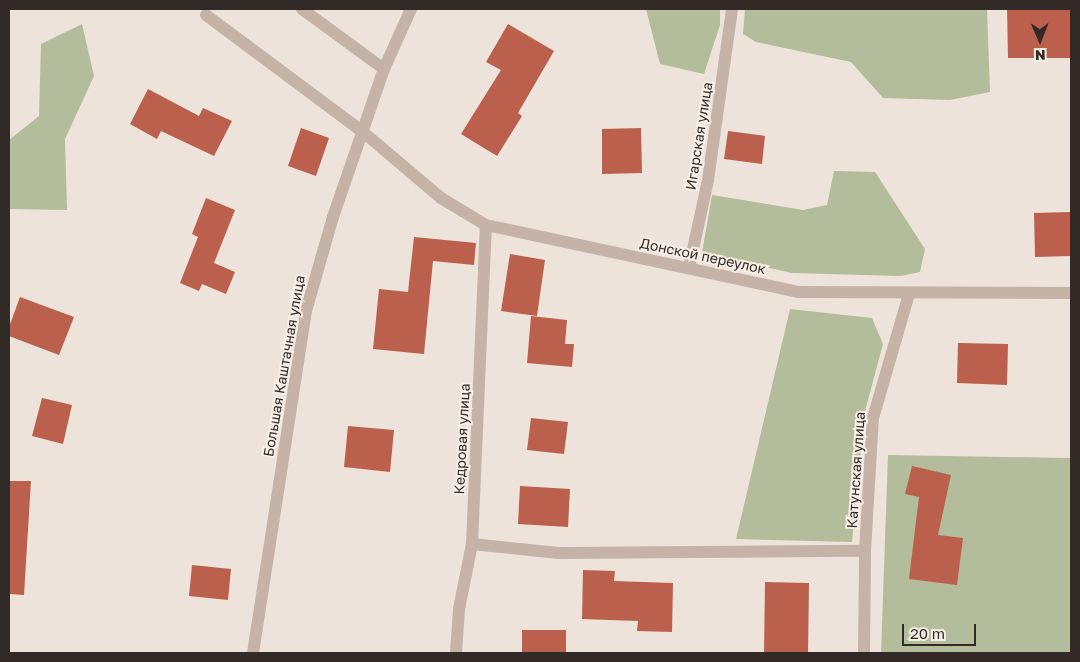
<!DOCTYPE html>
<html>
<head>
<meta charset="utf-8">
<style>
	body { margin:0 }
	#map { position:relative; width:1080px; height:662px; overflow:hidden; background:#eee3da; font-family:"Golos Text",sans-serif }
	div>[style] { position:absolute }
	[style*='--x'] { left:calc(var(--x)*1px); top:calc(var(--y)*1px); width:calc(var(--w)*1px); rotate:calc(var(--a)*1deg) }
	.green>* { inset:0; background:#b3bc9b }
	.building>* { inset:0; background:#ba604d }
	.minor>* { height:12px; margin:-6px; padding:0 6px; transform-origin:6px; border-radius:6px; background:#c5b3a7 }
	span { translate:-50% -50%; white-space:nowrap; text-align:center; line-height:1.15; -webkit-text-stroke:4px #f7eee5; paint-order:stroke }
	.street-label { font-size:14px; color:#322a27 }
	.frame { position:absolute; inset:0; border:10px solid #322a27; pointer-events:none }
	.north { position:absolute; left:1015px; top:15px; width:50px; height:50px; -webkit-text-stroke:4px #f7eee5; paint-order:stroke; rotate:179deg; font-size:14px; font-weight:700; line-height:20px; text-align:center; color:#322a27 }
	.north::after { content:''; display:block; margin:auto; width:18px; height:22px; background:#322a27; clip-path:polygon(50% 0,100% 100%,50% 72%,0 100%) }
	.scale { position:absolute; left:902px; top:624px; width:74px; height:22px; box-sizing:border-box; border:2px solid #322a27; border-top:0; padding-left:6px; font-size:15px; line-height:18px; white-space:nowrap; color:#322a27; -webkit-text-stroke:4px #f7eee5; paint-order:stroke }
</style>
</head>
<body>
<div id="map">
	<div class="green">
		<div style="clip-path:polygon(646px 9px,720px 9px,720px 25px,704px 74px,660px 64px)"></div>
		<div style="clip-path:polygon(745px 9px,987px 9px,990px 92px,950px 100px,883px 98px,851px 62px,756px 42px,743px 34px)"></div>
		<div style="clip-path:polygon(82px 24px,94px 76px,65px 139px,67px 210px,9px 209px,9px 140px,39px 116px,41px 44px)"></div>
		<div style="clip-path:polygon(834px 171px,875px 172px,925px 249px,920px 272px,901px 276px,792px 273px,702px 253px,712px 195px,803px 210px,827px 205px)"></div>
		<div style="clip-path:polygon(790px 309px,872px 318px,883px 344px,864px 415px,852px 542px,736px 539px)"></div>
		<div style="clip-path:polygon(888px 455px,1071px 458px,1071px 653px,881px 653px)"></div>
	</div>
	<div class="building">
		<div style="clip-path:polygon(1007px 9px,1071px 9px,1071px 58px,1008px 58px)"></div>
		<div style="clip-path:polygon(508px 24px,554px 51px,518px 113px,522px 116px,497px 156px,461px 134px,501px 70px,486px 62px)"></div>
		<div style="clip-path:polygon(148px 89px,199px 116px,203px 108px,232px 121px,214px 156px,161px 131px,157px 139px,130px 124px)"></div>
		<div style="clip-path:polygon(301px 128px,329px 138px,316px 176px,288px 166px)"></div>
		<div style="clip-path:polygon(641px 128px,642px 173px,602px 174px,602px 129px)"></div>
		<div style="clip-path:polygon(728px 131px,765px 136px,762px 164px,724px 159px)"></div>
		<div style="clip-path:polygon(206px 198px,235px 210px,214px 263px,235px 272px,226px 294px,202px 284px,199px 291px,180px 283px,198px 237px,192px 234px)"></div>
		<div style="clip-path:polygon(1071px 212px,1071px 256px,1035px 257px,1034px 213px)"></div>
		<div style="clip-path:polygon(414px 237px,476px 243px,474px 265px,433px 261px,424px 354px,373px 349px,379px 289px,408px 292px)"></div>
		<div style="clip-path:polygon(510px 254px,545px 260px,537px 316px,501px 311px)"></div>
		<div style="clip-path:polygon(20px 297px,74px 317px,59px 355px,9px 336px,9px 327px)"></div>
		<div style="clip-path:polygon(531px 316px,567px 320px,565px 344px,574px 344px,572px 367px,527px 363px)"></div>
		<div style="clip-path:polygon(958px 343px,1008px 344px,1007px 385px,957px 383px)"></div>
		<div style="clip-path:polygon(42px 398px,72px 405px,63px 444px,32px 436px)"></div>
		<div style="clip-path:polygon(531px 418px,568px 422px,564px 454px,527px 450px)"></div>
		<div style="clip-path:polygon(348px 426px,394px 430px,390px 472px,344px 467px)"></div>
		<div style="clip-path:polygon(912px 466px,951px 475px,938px 535px,963px 538px,957px 585px,909px 579px,919px 497px,905px 494px)"></div>
		<div style="clip-path:polygon(9px 481px,31px 481px,24px 595px,9px 594px)"></div>
		<div style="clip-path:polygon(520px 486px,570px 489px,568px 527px,518px 524px)"></div>
		<div style="clip-path:polygon(192px 565px,231px 569px,228px 600px,189px 596px)"></div>
		<div style="clip-path:polygon(583px 570px,615px 571px,614px 581px,673px 583px,672px 632px,637px 631px,638px 621px,582px 619px)"></div>
		<div style="clip-path:polygon(765px 582px,809px 583px,808px 653px,764px 653px)"></div>
		<div style="clip-path:polygon(522px 630px,566px 630px,566px 653px,522px 653px)"></div>
	</div>
	<div class="minor">
		<div style="--x:302;--y:9;--w:102;--a:36.2"></div>
		<div style="--x:206;--y:15;--w:196;--a:36.7"></div>
		<div style="--x:363;--y:132;--w:102;--a:40.2"></div>
		<div style="--x:441;--y:198;--w:52;--a:31"></div>
		<div style="--x:486;--y:225;--w:320;--a:12.1"></div>
		<div style="--x:799;--y:292;--w:272;--a:0.2"></div>
		<div style="--x:689;--y:268;--w:90;--a:-77.8"></div>
		<div style="--x:708;--y:180;--w:173;--a:-82"></div>
		<div style="--x:472;--y:544;--w:87;--a:5.9"></div>
		<div style="--x:559;--y:553;--w:306;--a:-0.4"></div>
		<div style="--x:253;--y:653;--w:346;--a:-81.2"></div>
		<div style="--x:306;--y:311;--w:98;--a:-74"></div>
		<div style="--x:333;--y:217;--w:157;--a:-71"></div>
		<div style="--x:384;--y:69;--w:66;--a:-65.8"></div>
		<div style="--x:456;--y:653;--w:44;--a:-86.1"></div>
		<div style="--x:459;--y:609;--w:66;--a:-78.7"></div>
		<div style="--x:472;--y:544;--w:319;--a:-87.5"></div>
		<div style="--x:864;--y:653;--w:102;--a:-89.4"></div>
		<div style="--x:865;--y:551;--w:133;--a:-86.6"></div>
		<div style="--x:873;--y:418;--w:129;--a:-73.8"></div>
	</div>
	<div class="street-label">
		<span style="left:699px;top:136px;rotate:-81deg">Игарская улица</span>
		<span style="left:703px;top:256px;rotate:12deg">Донской переулок</span>
		<span style="left:284px;top:366px;rotate:-80deg">Большая Каштачная улица</span>
		<span style="left:462px;top:439px;rotate:-87deg">Кедровая улица</span>
		<span style="left:856px;top:470px;rotate:-86deg">Катунская улица</span>
	</div>
	<div class="frame"></div>
	<div class="north">N</div>
	<div class="scale">20 m</div>
</div>
</body>
</html>
